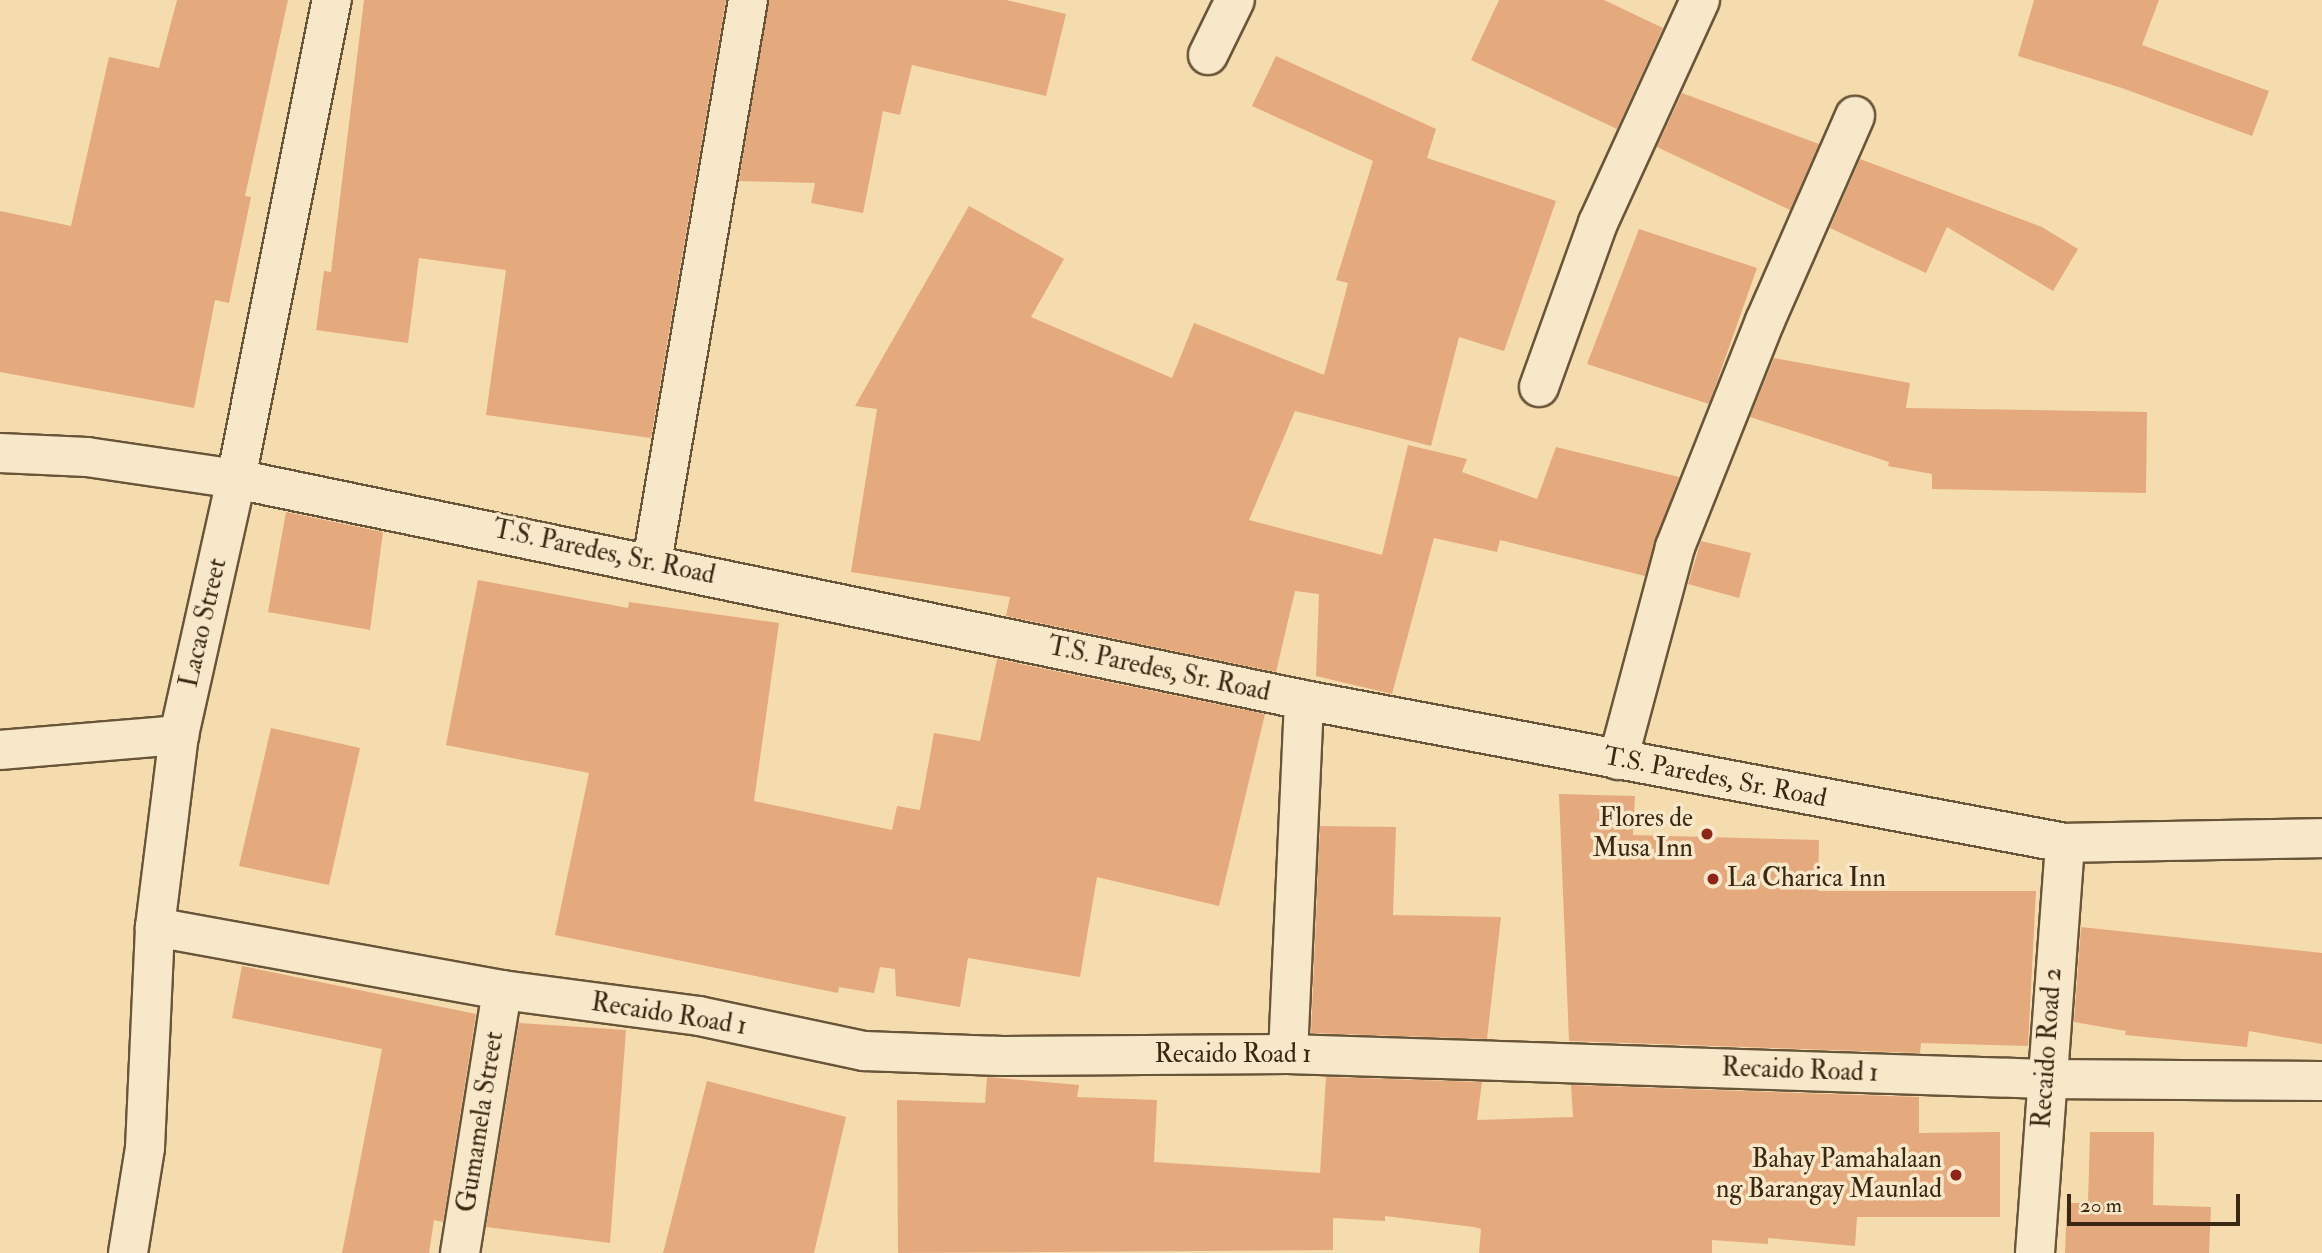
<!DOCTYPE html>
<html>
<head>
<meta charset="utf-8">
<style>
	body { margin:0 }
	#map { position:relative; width:2322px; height:1253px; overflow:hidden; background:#f4dcae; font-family:"IM FELL Double Pica",serif }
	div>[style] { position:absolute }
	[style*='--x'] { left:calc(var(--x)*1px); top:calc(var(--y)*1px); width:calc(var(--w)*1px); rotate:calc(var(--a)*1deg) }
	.building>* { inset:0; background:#e5a97e }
	.roads { filter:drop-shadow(2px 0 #695539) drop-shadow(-2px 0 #695539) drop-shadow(0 2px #695539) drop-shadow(0 -2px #695539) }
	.street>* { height:38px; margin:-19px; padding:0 19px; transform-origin:19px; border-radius:19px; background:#f8e8ca }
	.dots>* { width:19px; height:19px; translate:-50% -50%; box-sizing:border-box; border:4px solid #f8e8ca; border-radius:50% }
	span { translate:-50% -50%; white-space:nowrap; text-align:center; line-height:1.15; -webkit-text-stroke:7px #f8e8ca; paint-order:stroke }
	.street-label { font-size:26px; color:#3b2812 }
	.poi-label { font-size:26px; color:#3b2812 }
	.right { translate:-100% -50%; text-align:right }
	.left { translate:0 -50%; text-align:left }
	.scale { position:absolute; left:2067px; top:1194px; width:173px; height:32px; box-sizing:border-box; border:4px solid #3b2812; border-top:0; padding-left:9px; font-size:21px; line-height:24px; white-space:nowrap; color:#3b2812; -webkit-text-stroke:5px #f8e8ca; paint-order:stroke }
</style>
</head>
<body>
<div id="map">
	<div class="building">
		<div style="clip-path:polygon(177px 0,288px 0,245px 196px,251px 197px,229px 303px,215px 300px,194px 408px,0 372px,0 211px,71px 226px,109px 57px,159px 68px)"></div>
		<div style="clip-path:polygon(364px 0,726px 0,651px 438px,486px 415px,506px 270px,419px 258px,408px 343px,316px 330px,324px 271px,331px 272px)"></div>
		<div style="clip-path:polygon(769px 0,1006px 0,1066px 14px,1046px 96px,912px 65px,900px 115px,883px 111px,863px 213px,811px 203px,815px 183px,739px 181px)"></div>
		<div style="clip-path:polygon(1499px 0,1604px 0,1663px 28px,1617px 129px,1471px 60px)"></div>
		<div style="clip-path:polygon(2034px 0,2159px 0,2142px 45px,2269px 91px,2252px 136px,2122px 88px,2018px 56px)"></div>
		<div style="clip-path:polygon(1276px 56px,1436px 129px,1427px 158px,1556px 201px,1504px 351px,1459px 337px,1431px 446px,1295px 411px,1249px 520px,1382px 555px,1408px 445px,1467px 459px,1462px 472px,1537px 499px,1556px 447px,1679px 477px,1645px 576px,1500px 540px,1497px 552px,1434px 538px,1392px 694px,1316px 676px,1319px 594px,1295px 591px,1276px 672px,1006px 616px,1010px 597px,851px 572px,877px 409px,855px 406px,969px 206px,1064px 259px,1031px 317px,1172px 378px,1194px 323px,1324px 375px,1348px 283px,1336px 280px,1373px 161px,1252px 106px)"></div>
		<div style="clip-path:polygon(1682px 93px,1819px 144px,1790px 210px,1657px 147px)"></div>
		<div style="clip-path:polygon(1860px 159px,2042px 227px,2078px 249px,2053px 291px,1947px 227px,1926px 273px,1830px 228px)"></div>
		<div style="clip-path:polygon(1639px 229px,1757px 268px,1709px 404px,1587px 364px)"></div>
		<div style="clip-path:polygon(1774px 358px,1910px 383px,1906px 408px,2147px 412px,2146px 493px,1932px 489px,1932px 474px,1888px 466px,1889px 462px,1750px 417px)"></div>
		<div style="clip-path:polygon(286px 512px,383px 532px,370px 630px,268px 612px)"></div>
		<div style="clip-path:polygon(1701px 541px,1751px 553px,1739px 598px,1688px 584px)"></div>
		<div style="clip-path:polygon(478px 580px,628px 608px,629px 602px,779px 623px,754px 801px,892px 830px,897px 806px,920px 810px,934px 733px,980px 741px,997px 659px,1265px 714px,1219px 906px,1097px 877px,1080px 977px,968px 958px,960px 1007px,896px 996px,895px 969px,880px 967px,874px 993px,839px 987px,838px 993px,555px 935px,589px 773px,446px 745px)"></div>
		<div style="clip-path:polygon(271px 728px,360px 748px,329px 885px,239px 866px)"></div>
		<div style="clip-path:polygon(1559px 794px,1635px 796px,1633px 835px,1819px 840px,1818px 891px,2036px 891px,2028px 1046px,1921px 1043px,1920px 1053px,1569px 1041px)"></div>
		<div style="clip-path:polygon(1320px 826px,1396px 827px,1393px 915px,1501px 917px,1487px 1039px,1311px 1033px)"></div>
		<div style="clip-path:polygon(2081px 927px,2322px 953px,2322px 1044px,2249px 1031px,2247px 1047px,2125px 1035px,2126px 1031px,2074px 1022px)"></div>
		<div style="clip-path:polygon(242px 966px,476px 1014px,443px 1222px,434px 1220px,429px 1253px,342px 1253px,382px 1049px,232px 1018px)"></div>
		<div style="clip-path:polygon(519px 1023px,626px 1030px,610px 1243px,486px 1227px)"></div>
		<div style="clip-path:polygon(987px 1077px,1079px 1085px,1077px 1097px,1157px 1100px,1154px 1162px,1320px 1173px,1326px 1077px,1482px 1082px,1477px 1120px,1573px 1117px,1571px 1085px,1919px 1097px,1919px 1133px,2000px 1132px,2000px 1217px,1857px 1217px,1855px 1246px,1768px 1238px,1768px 1244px,1712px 1240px,1712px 1253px,1479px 1253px,1481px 1229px,1474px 1227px,1385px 1216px,1385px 1221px,1333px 1218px,1333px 1250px,898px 1253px,897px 1100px,985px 1103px)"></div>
		<div style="clip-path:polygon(707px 1081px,846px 1117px,814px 1253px,663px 1253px)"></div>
		<div style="clip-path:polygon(2090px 1132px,2154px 1132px,2153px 1205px,2211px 1207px,2209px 1253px,2065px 1253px,2067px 1203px,2088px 1203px)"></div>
	</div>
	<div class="roads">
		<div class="street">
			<div style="--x:1208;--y:55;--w:61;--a:-63.9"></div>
			<div style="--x:1539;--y:387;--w:174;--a:-70.2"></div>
			<div style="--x:1598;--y:223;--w:245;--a:-65.4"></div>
			<div style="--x:0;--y:453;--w:87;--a:2.6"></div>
			<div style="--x:87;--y:457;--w:151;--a:8.4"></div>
			<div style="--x:236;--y:479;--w:1091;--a:11.69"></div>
			<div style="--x:1304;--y:700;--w:774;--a:10.64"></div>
			<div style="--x:2065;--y:843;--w:257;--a:-1.1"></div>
			<div style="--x:652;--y:562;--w:570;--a:-80.31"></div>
			<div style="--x:0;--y:750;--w:180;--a:-4.8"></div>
			<div style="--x:1618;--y:760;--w:220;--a:-75"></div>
			<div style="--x:1675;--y:547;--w:243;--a:-68.3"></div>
			<div style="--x:1765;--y:321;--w:224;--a:-66.3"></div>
			<div style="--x:155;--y:927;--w:353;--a:10.3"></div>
			<div style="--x:502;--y:990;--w:199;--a:7.5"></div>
			<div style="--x:699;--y:1016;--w:169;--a:12"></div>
			<div style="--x:864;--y:1051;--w:139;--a:2.1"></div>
			<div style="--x:1003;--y:1056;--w:285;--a:-0.4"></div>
			<div style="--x:1288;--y:1054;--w:756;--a:1.89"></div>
			<div style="--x:2044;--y:1079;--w:278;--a:0.4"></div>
			<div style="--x:1288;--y:1054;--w:354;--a:-87.4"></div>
			<div style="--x:128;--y:1253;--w:106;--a:-80.8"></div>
			<div style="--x:145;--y:1148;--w:221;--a:-87.4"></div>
			<div style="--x:155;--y:927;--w:193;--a:-82.9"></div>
			<div style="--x:179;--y:735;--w:262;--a:-77.4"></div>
			<div style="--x:236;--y:479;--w:489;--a:-78.7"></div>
			<div style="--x:460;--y:1253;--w:266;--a:-80.9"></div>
			<div style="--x:2035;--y:1253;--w:411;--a:-85.8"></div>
		</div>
	</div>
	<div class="dots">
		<div style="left:1707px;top:834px;background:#8f2418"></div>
		<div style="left:1713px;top:879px;background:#8f2418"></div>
		<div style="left:1956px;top:1175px;background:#8f2418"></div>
	</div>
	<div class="street-label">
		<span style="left:604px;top:553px;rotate:12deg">T.S. Paredes, Sr. Road</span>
		<span style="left:204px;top:623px;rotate:-77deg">Lacao Street</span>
		<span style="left:1159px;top:670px;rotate:12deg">T.S. Paredes, Sr. Road</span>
		<span style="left:1715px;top:778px;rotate:11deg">T.S. Paredes, Sr. Road</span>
		<span style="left:669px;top:1015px;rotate:9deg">Recaido Road 1</span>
		<span style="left:2048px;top:1048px;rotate:-86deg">Recaido Road 2</span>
		<span style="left:1233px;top:1055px">Recaido Road 1</span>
		<span style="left:1800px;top:1071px;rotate:2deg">Recaido Road 1</span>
		<span style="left:481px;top:1122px;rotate:-81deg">Gumamela Street</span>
	</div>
	<div class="poi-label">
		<span class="right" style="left:1693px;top:834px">Flores de<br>Musa Inn</span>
		<span class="left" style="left:1727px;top:879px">La Charica Inn</span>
		<span class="right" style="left:1942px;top:1175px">Bahay Pamahalaan<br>ng Barangay Maunlad</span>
	</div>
	<div class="scale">20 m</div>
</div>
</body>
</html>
